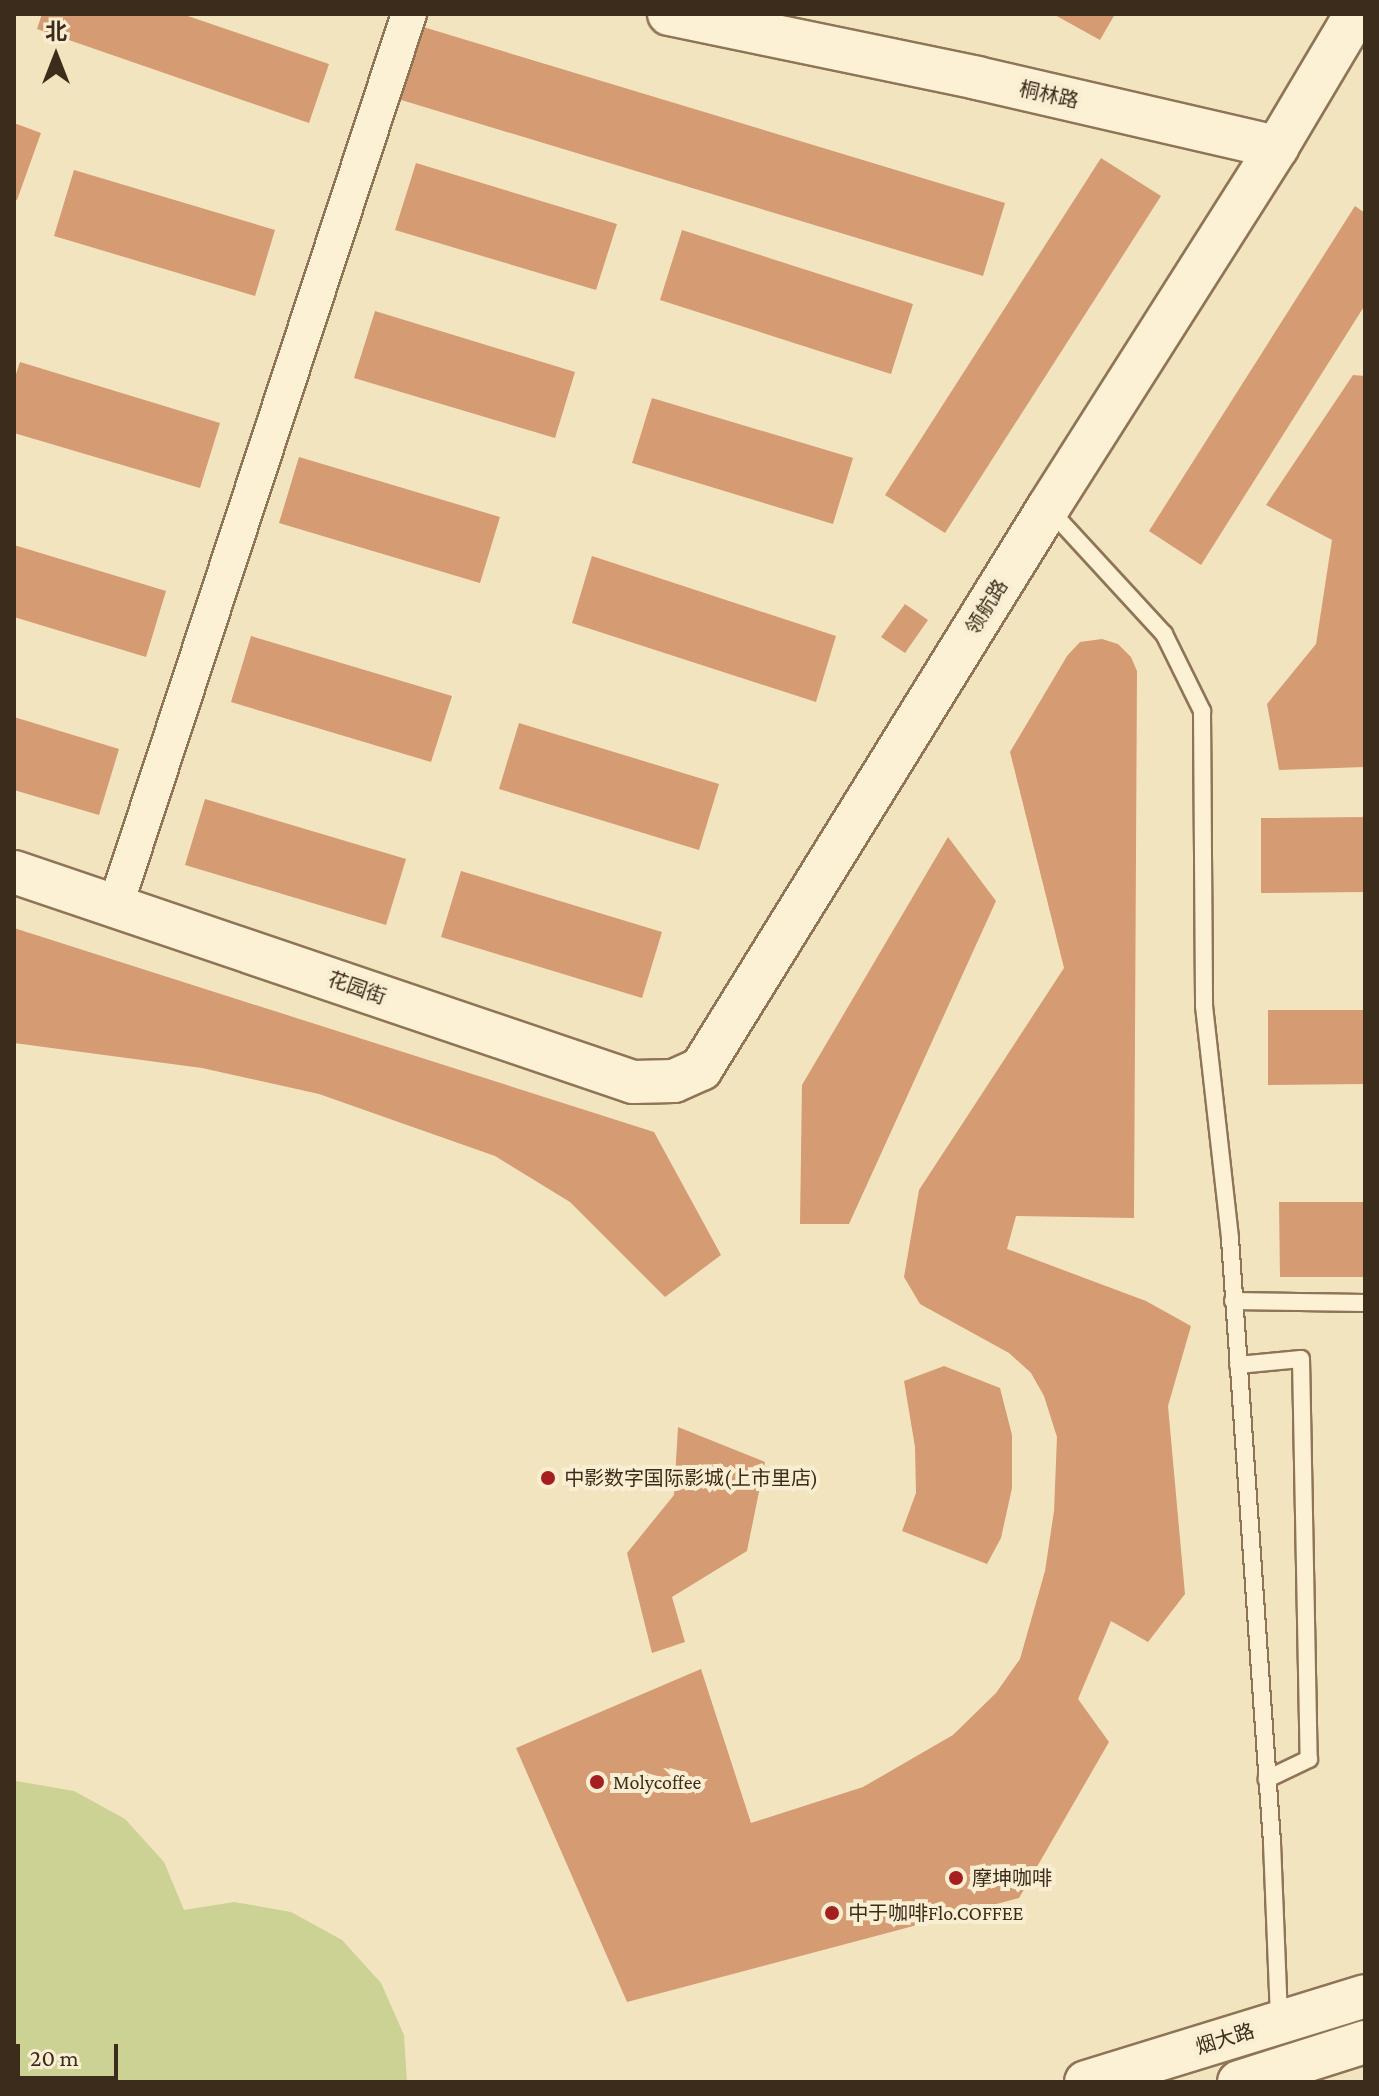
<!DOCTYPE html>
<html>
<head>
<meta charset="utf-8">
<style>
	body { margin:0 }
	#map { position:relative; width:1379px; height:2096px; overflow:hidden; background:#f3e4c0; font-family:"Crimson Pro","Noto Sans SC",serif }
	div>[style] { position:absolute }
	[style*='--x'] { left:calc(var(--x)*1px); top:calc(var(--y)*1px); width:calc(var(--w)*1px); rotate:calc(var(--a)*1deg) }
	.green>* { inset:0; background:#cbd293 }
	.building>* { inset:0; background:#d59b72 }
	.roads { filter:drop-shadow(2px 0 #8f7456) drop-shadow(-2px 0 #8f7456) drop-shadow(0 2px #8f7456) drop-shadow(0 -2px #8f7456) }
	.service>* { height:16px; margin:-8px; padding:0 8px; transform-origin:8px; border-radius:8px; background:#fcf1d5 }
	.minor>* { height:34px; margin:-17px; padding:0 17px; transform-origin:17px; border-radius:17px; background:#fcf1d5 }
	.tertiary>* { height:42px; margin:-21px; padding:0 21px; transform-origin:21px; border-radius:21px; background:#fcf1d5 }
	.dots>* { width:22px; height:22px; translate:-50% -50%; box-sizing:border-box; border:4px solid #f9eed1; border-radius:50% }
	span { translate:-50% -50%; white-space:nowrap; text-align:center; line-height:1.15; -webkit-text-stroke:8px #f9eed1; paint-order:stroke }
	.street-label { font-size:20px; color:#3c2c1c }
	.poi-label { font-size:20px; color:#3c2c1c }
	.left { translate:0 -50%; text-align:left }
	.frame { position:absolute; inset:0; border:16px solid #3c2c1c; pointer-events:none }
	.north { position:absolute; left:16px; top:16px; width:80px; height:80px; -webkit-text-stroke:6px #f9eed1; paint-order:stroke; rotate:0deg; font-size:22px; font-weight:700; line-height:32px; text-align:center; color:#3c2c1c }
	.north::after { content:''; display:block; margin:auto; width:28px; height:36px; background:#3c2c1c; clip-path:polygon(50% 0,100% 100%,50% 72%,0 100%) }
	.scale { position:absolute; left:16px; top:2044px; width:102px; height:36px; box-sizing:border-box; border:4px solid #3c2c1c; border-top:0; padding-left:10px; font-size:24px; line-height:28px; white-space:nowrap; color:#3c2c1c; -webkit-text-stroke:6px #f9eed1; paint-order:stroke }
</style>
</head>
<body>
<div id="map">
	<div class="green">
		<div style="clip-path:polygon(16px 1781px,74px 1791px,125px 1819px,164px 1862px,184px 1910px,234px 1902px,291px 1912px,342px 1940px,381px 1983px,404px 2035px,407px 2082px,14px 2082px)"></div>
	</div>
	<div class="building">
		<div style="clip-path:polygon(42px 14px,182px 14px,329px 64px,309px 123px,37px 29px)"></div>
		<div style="clip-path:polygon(1053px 14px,1115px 14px,1100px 40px)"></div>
		<div style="clip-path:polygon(420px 26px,1005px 203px,983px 276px,398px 99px)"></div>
		<div style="clip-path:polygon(14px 123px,41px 133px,17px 200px,14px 199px)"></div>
		<div style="clip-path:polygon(1101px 158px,1161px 196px,945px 533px,885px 495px)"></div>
		<div style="clip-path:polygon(416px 163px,617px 224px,596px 290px,395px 230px)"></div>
		<div style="clip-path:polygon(74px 170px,275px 230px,255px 296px,54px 236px)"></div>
		<div style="clip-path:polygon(1355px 206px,1365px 213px,1365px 305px,1201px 565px,1149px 531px)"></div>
		<div style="clip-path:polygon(682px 230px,913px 304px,891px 374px,660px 300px)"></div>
		<div style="clip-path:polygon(375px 311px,575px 372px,555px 438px,354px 378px)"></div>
		<div style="clip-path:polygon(20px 362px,220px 423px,200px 488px,14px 433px,14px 380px)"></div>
		<div style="clip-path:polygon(1353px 375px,1365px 376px,1365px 767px,1279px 770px,1267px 704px,1316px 644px,1332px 540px,1266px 505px)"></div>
		<div style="clip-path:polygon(652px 398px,853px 458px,833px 524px,632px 463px)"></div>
		<div style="clip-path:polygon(299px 457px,500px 517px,480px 583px,279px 523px)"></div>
		<div style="clip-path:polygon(14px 545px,166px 591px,146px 657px,14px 617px)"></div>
		<div style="clip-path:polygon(592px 556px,836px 636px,816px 702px,572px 623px)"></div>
		<div style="clip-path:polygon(905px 604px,928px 620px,905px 653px,881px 637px)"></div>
		<div style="clip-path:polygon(251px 636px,452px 696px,431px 762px,231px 702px)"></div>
		<div style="clip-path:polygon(1102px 639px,1118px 644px,1131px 657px,1137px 671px,1134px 1218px,1016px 1216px,1007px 1249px,1146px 1301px,1191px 1326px,1168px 1406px,1185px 1594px,1148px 1642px,1111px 1621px,1078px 1699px,1109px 1742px,1019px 1898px,627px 2002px,516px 1748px,701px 1669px,751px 1823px,863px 1787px,953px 1735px,996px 1693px,1020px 1659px,1045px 1571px,1054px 1511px,1057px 1437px,1044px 1396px,1031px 1373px,1009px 1353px,920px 1304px,904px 1277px,919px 1190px,1064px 968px,1010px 752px,1067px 656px,1080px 642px)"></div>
		<div style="clip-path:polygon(14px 717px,119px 749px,99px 815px,14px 790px)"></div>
		<div style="clip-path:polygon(519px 723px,719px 784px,699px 850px,499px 789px)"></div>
		<div style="clip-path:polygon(205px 799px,406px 859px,386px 925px,185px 865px)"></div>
		<div style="clip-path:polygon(1365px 817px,1365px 892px,1261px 893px,1261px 818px)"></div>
		<div style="clip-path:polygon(948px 837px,996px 901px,849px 1224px,800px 1224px,802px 1085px)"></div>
		<div style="clip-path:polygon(461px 871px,662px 932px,642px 998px,441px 937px)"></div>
		<div style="clip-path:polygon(14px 928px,654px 1132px,721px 1255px,665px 1297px,570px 1202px,495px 1156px,319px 1094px,202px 1068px,14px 1043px)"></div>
		<div style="clip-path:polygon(1268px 1010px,1365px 1010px,1365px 1084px,1268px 1085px)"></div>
		<div style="clip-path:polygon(1279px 1202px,1365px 1202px,1365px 1277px,1280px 1277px)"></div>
		<div style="clip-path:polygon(944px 1366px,1000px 1388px,1012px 1435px,1012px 1488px,1001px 1538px,987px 1564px,902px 1531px,916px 1493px,915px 1447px,904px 1381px)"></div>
		<div style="clip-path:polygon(678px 1427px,765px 1462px,747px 1551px,672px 1597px,685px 1642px,652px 1653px,627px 1553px,674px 1495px)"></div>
	</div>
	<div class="roads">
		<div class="service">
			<div style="--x:1049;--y:509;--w:170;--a:47.4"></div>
			<div style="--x:1164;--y:634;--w:86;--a:63.7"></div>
			<div style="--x:1202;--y:711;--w:295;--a:89.6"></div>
			<div style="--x:1204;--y:1006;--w:234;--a:83.6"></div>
			<div style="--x:1230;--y:1239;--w:605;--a:86.02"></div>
			<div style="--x:1272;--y:1843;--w:178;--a:87.7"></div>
			<div style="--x:1233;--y:1301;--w:132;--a:0.9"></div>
			<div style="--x:1238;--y:1365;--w:63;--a:-5.4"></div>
			<div style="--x:1301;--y:1359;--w:400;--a:88.9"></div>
			<div style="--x:1309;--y:1759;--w:47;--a:154.5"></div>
		</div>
		<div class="minor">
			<div style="--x:116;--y:904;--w:937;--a:-71.78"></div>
		</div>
		<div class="tertiary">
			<div style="--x:669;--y:14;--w:315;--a:11.7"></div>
			<div style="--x:977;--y:78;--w:308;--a:13"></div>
			<div style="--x:1277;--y:147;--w:155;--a:-59.3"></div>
			<div style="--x:14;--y:872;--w:654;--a:18.74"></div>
			<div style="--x:633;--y:1082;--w:41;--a:-1.4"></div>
			<div style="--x:674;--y:1081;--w:30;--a:-24"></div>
			<div style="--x:701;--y:1069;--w:660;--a:-58.26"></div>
			<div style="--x:1048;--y:508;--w:428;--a:-57.6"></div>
			<div style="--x:1086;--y:2082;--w:292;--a:-17.1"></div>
			<div style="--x:1239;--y:2082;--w:132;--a:-17.6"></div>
		</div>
	</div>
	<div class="dots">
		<div style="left:548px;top:1478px;background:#a51f20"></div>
		<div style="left:597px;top:1782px;background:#a51f20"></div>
		<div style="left:956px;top:1878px;background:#a51f20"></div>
		<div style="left:832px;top:1913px;background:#a51f20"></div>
	</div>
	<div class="street-label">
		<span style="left:1049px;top:95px;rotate:13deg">桐林路</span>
		<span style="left:987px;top:607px;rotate:-58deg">领航路</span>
		<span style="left:357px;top:988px;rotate:19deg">花园街</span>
		<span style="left:1225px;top:2039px;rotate:-17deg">烟大路</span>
	</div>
	<div class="poi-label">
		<span class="left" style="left:564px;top:1478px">中影数字国际影城(上市里店)</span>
		<span class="left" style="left:613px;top:1782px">Molycoffee</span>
		<span class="left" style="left:972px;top:1878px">摩坤咖啡</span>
		<span class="left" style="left:848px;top:1913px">中于咖啡Flo.COFFEE</span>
	</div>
	<div class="frame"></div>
	<div class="north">北</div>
	<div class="scale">20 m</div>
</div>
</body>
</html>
